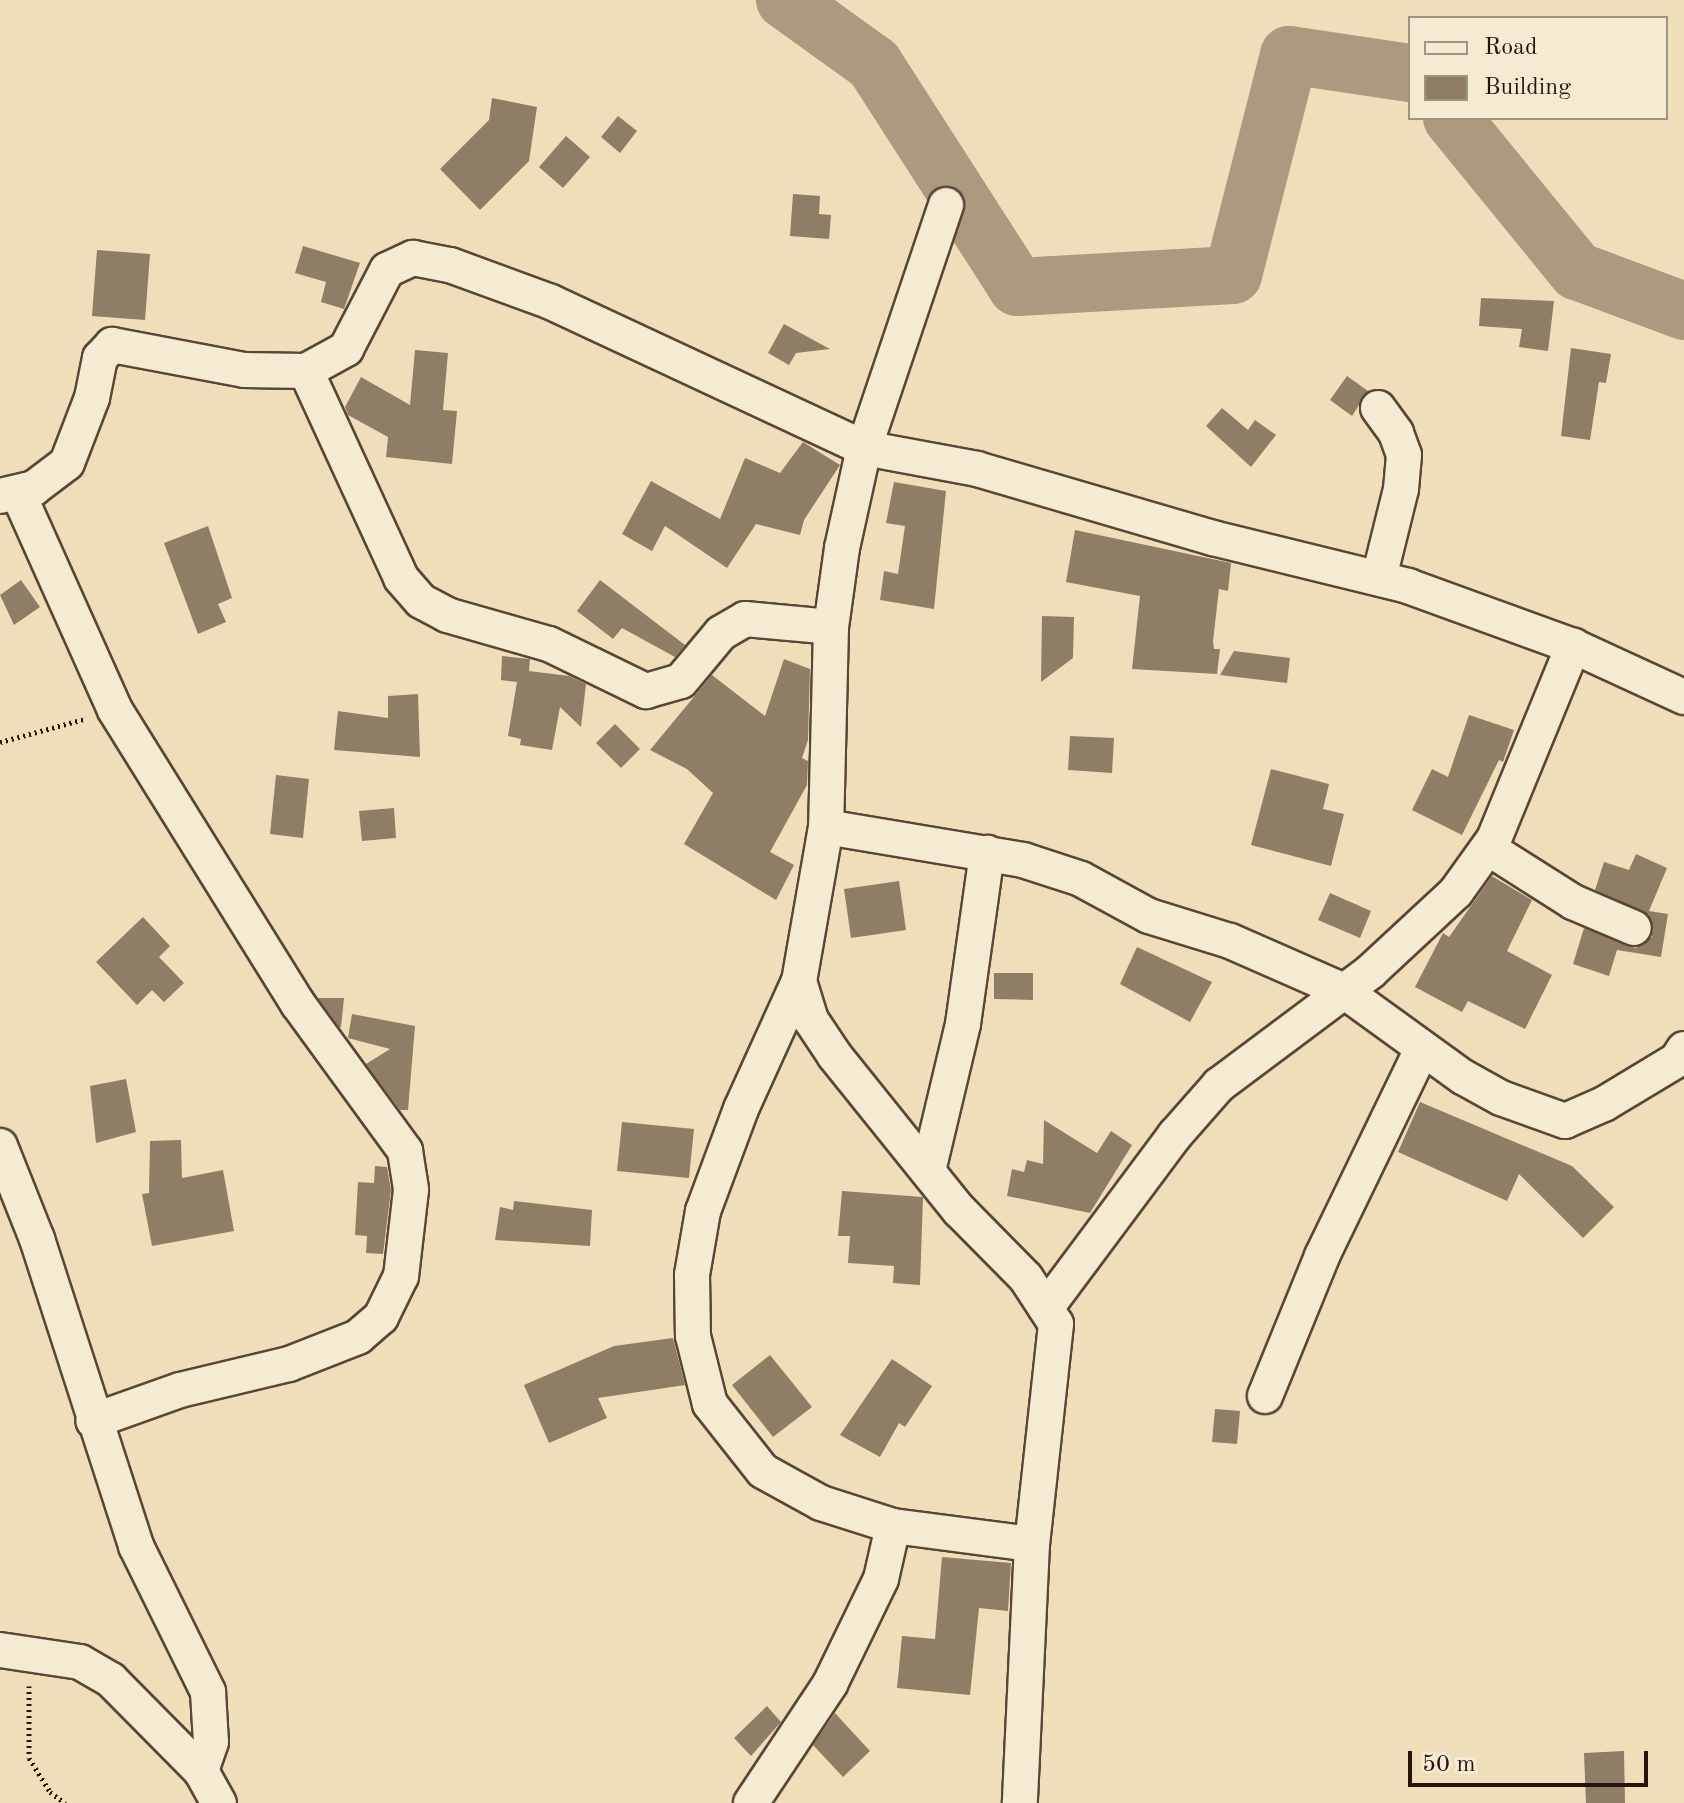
<!DOCTYPE html>
<html>
<head>
<meta charset="utf-8">
<style>
	body { margin:0 }
	#map { position:relative; width:1684px; height:1803px; overflow:hidden; background:#f0deba; font-family:"Old Standard TT",serif }
	div>[style] { position:absolute }
	[style*='--x'] { left:calc(var(--x)*1px); top:calc(var(--y)*1px); width:calc(var(--w)*1px); rotate:calc(var(--a)*1deg) }
	.river>* { height:58px; margin:-29px; padding:0 29px; transform-origin:29px; border-radius:29px; background:#ac997e }
	.building>* { inset:0; background:#907d66 }
	.path>* { height:5px; margin-top:-2.5px; transform-origin:0; background:repeating-linear-gradient(90deg,#28130b 0 2px,transparent 0 6px) }
	.roads { filter:drop-shadow(2px 0 #5a4637) drop-shadow(-2px 0 #5a4637) drop-shadow(0 2px #5a4637) drop-shadow(0 -2px #5a4637) }
	.street>* { height:34px; margin:-17px; padding:0 17px; transform-origin:17px; border-radius:17px; background:#f5ead2 }
	span { translate:-50% -50%; white-space:nowrap; text-align:center; line-height:1.15; -webkit-text-stroke:6px #f5ead2; paint-order:stroke }
	.legend { position:absolute; left:1408px; top:16px; width:260px; height:104px; box-sizing:border-box; background:#f5ead2; border:2px solid #a39482; margin:0; padding:10px 14px; list-style:none; font-size:24px; color:#28130b }
	.legend li { display:flex; align-items:center; gap:16px; height:40px }
	.legend b { width:40px; border:2px solid #a39482 }
	.scale { position:absolute; left:1408px; top:1751px; width:240px; height:36px; box-sizing:border-box; border:4px solid #28130b; border-top:0; padding-left:10px; font-size:24px; line-height:28px; white-space:nowrap; color:#28130b; -webkit-text-stroke:6px #f5ead2; paint-order:stroke }
</style>
</head>
<body>
<div id="map">
	<div class="river">
		<div style="--x:785;--y:0;--w:110;--a:35.7"></div>
		<div style="--x:874;--y:64;--w:265;--a:57.3"></div>
		<div style="--x:1017;--y:287;--w:216;--a:-3.2"></div>
		<div style="--x:1233;--y:275;--w:227;--a:-75.7"></div>
		<div style="--x:1289;--y:55;--w:122;--a:8.5"></div>
		<div style="--x:1452;--y:118;--w:198;--a:50.8"></div>
		<div style="--x:1577;--y:271;--w:114;--a:20.5"></div>
	</div>
	<div class="building">
		<div style="clip-path:polygon(492px 98px,537px 107px,529px 161px,480px 210px,440px 169px,489px 120px)"></div>
		<div style="clip-path:polygon(618px 116px,637px 131px,620px 153px,601px 137px)"></div>
		<div style="clip-path:polygon(566px 136px,590px 157px,563px 188px,539px 167px)"></div>
		<div style="clip-path:polygon(793px 194px,820px 196px,819px 214px,831px 215px,829px 239px,790px 236px)"></div>
		<div style="clip-path:polygon(303px 246px,360px 263px,344px 309px,321px 302px,326px 282px,295px 273px)"></div>
		<div style="clip-path:polygon(97px 250px,150px 254px,145px 320px,92px 316px)"></div>
		<div style="clip-path:polygon(1481px 298px,1554px 301px,1548px 351px,1519px 347px,1522px 329px,1479px 326px)"></div>
		<div style="clip-path:polygon(784px 324px,830px 349px,796px 353px,789px 365px,768px 353px)"></div>
		<div style="clip-path:polygon(1571px 348px,1611px 354px,1606px 383px,1599px 382px,1590px 440px,1561px 436px)"></div>
		<div style="clip-path:polygon(415px 350px,448px 353px,443px 410px,457px 411px,452px 464px,386px 457px,388px 437px,348px 415px,345px 407px,361px 377px,410px 405px)"></div>
		<div style="clip-path:polygon(1347px 376px,1368px 391px,1352px 416px,1330px 400px)"></div>
		<div style="clip-path:polygon(1222px 408px,1248px 430px,1255px 420px,1276px 435px,1251px 467px,1206px 426px)"></div>
		<div style="clip-path:polygon(803px 442px,840px 465px,804px 520px,800px 535px,756px 524px,727px 568px,665px 526px,652px 551px,622px 534px,651px 481px,720px 519px,745px 458px,780px 473px)"></div>
		<div style="clip-path:polygon(894px 482px,946px 491px,934px 609px,880px 600px,884px 571px,898px 574px,905px 526px,886px 523px)"></div>
		<div style="clip-path:polygon(208px 526px,232px 598px,218px 604px,226px 622px,198px 634px,164px 543px)"></div>
		<div style="clip-path:polygon(1075px 530px,1231px 563px,1228px 591px,1219px 589px,1213px 641px,1214px 649px,1220px 649px,1217px 674px,1132px 669px,1140px 596px,1066px 582px)"></div>
		<div style="clip-path:polygon(21px 580px,40px 607px,14px 625px,0 595px)"></div>
		<div style="clip-path:polygon(600px 580px,685px 645px,675px 657px,622px 628px,613px 639px,577px 611px)"></div>
		<div style="clip-path:polygon(1042px 616px,1074px 617px,1073px 658px,1041px 682px)"></div>
		<div style="clip-path:polygon(1234px 651px,1290px 658px,1287px 683px,1220px 675px)"></div>
		<div style="clip-path:polygon(502px 656px,530px 659px,529px 671px,569px 676px,586px 684px,581px 727px,560px 707px,552px 750px,520px 745px,521px 739px,508px 736px,517px 682px,501px 680px)"></div>
		<div style="clip-path:polygon(784px 659px,810px 669px,808px 740px,802px 758px,808px 761px,807px 785px,770px 852px,794px 865px,776px 900px,684px 844px,713px 793px,687px 769px,650px 750px,712px 675px,765px 716px)"></div>
		<div style="clip-path:polygon(418px 694px,420px 757px,334px 750px,338px 711px,388px 718px,388px 696px)"></div>
		<div style="clip-path:polygon(1469px 715px,1514px 730px,1503px 762px,1499px 760px,1462px 835px,1412px 810px,1432px 769px,1448px 777px)"></div>
		<div style="clip-path:polygon(615px 724px,640px 749px,621px 768px,596px 743px)"></div>
		<div style="clip-path:polygon(1070px 736px,1114px 738px,1112px 773px,1068px 770px)"></div>
		<div style="clip-path:polygon(1271px 769px,1329px 784px,1323px 809px,1344px 814px,1331px 866px,1251px 845px)"></div>
		<div style="clip-path:polygon(276px 775px,309px 779px,303px 838px,270px 834px)"></div>
		<div style="clip-path:polygon(394px 808px,396px 838px,362px 841px,359px 811px)"></div>
		<div style="clip-path:polygon(1636px 854px,1667px 868px,1649px 911px,1668px 914px,1661px 957px,1617px 950px,1609px 976px,1573px 964px,1584px 928px,1636px 948px,1652px 937px,1649px 915px,1595px 890px,1604px 862px,1629px 870px)"></div>
		<div style="clip-path:polygon(1492px 876px,1532px 900px,1507px 951px,1552px 975px,1525px 1029px,1468px 1001px,1462px 1012px,1415px 987px,1443px 933px,1449px 937px)"></div>
		<div style="clip-path:polygon(899px 881px,906px 930px,851px 938px,844px 889px)"></div>
		<div style="clip-path:polygon(1330px 893px,1371px 911px,1360px 938px,1318px 920px)"></div>
		<div style="clip-path:polygon(143px 917px,170px 946px,159px 957px,184px 983px,164px 1002px,152px 990px,137px 1005px,96px 962px)"></div>
		<div style="clip-path:polygon(1137px 947px,1212px 982px,1190px 1022px,1120px 984px)"></div>
		<div style="clip-path:polygon(994px 973px,1033px 973px,1033px 1000px,994px 999px)"></div>
		<div style="clip-path:polygon(318px 998px,344px 998px,341px 1027px,339px 1027px)"></div>
		<div style="clip-path:polygon(352px 1014px,415px 1026px,408px 1110px,400px 1110px,366px 1064px,390px 1049px,348px 1038px)"></div>
		<div style="clip-path:polygon(126px 1079px,136px 1132px,96px 1143px,90px 1086px)"></div>
		<div style="clip-path:polygon(1420px 1102px,1572px 1166px,1614px 1207px,1583px 1238px,1519px 1174px,1507px 1201px,1398px 1152px)"></div>
		<div style="clip-path:polygon(1044px 1120px,1097px 1153px,1111px 1131px,1132px 1145px,1090px 1213px,1007px 1196px,1012px 1169px,1024px 1172px,1027px 1160px,1043px 1164px)"></div>
		<div style="clip-path:polygon(622px 1122px,694px 1129px,689px 1178px,617px 1171px)"></div>
		<div style="clip-path:polygon(181px 1140px,182px 1178px,223px 1170px,234px 1231px,152px 1246px,142px 1194px,149px 1193px,150px 1141px)"></div>
		<div style="clip-path:polygon(375px 1166px,387px 1167px,391px 1190px,383px 1254px,366px 1253px,367px 1236px,355px 1235px,358px 1182px,374px 1183px)"></div>
		<div style="clip-path:polygon(842px 1191px,923px 1197px,920px 1285px,893px 1283px,894px 1266px,848px 1263px,850px 1236px,838px 1236px)"></div>
		<div style="clip-path:polygon(514px 1201px,592px 1210px,590px 1246px,495px 1240px,500px 1207px,513px 1210px)"></div>
		<div style="clip-path:polygon(673px 1338px,685px 1385px,598px 1398px,607px 1418px,549px 1443px,524px 1385px,614px 1346px)"></div>
		<div style="clip-path:polygon(770px 1355px,812px 1407px,773px 1437px,732px 1385px)"></div>
		<div style="clip-path:polygon(892px 1359px,932px 1386px,905px 1427px,899px 1423px,880px 1457px,840px 1435px)"></div>
		<div style="clip-path:polygon(1215px 1409px,1240px 1411px,1237px 1444px,1212px 1442px)"></div>
		<div style="clip-path:polygon(942px 1557px,1011px 1563px,1008px 1611px,979px 1608px,970px 1695px,897px 1688px,902px 1636px,935px 1639px)"></div>
		<div style="clip-path:polygon(767px 1706px,781px 1722px,751px 1756px,734px 1738px)"></div>
		<div style="clip-path:polygon(835px 1713px,870px 1751px,843px 1777px,813px 1745px)"></div>
		<div style="clip-path:polygon(1624px 1751px,1625px 1803px,1586px 1803px,1584px 1753px)"></div>
	</div>
	<div class="path">
		<div style="--x:0;--y:742;--w:87;--a:-15.3"></div>
		<div style="--x:29;--y:1686;--w:72;--a:90"></div>
		<div style="--x:29;--y:1758;--w:40;--a:58"></div>
		<div style="--x:50;--y:1792;--w:19;--a:36"></div>
	</div>
	<div class="roads">
		<div class="street">
			<div style="--x:946;--y:205;--w:256;--a:108.6"></div>
			<div style="--x:864;--y:448;--w:102;--a:102.4"></div>
			<div style="--x:842;--y:548;--w:80;--a:97.9"></div>
			<div style="--x:831;--y:627;--w:200;--a:91.4"></div>
			<div style="--x:826;--y:827;--w:156;--a:99.9"></div>
			<div style="--x:799;--y:981;--w:41;--a:72.9"></div>
			<div style="--x:811;--y:1020;--w:43;--a:56.3"></div>
			<div style="--x:835;--y:1056;--w:198;--a:51.2"></div>
			<div style="--x:959;--y:1210;--w:95;--a:45.4"></div>
			<div style="--x:1026;--y:1278;--w:55;--a:56.9"></div>
			<div style="--x:1056;--y:1324;--w:221;--a:96.2"></div>
			<div style="--x:1032;--y:1544;--w:259;--a:92.7"></div>
			<div style="--x:306;--y:371;--w:228;--a:65.3"></div>
			<div style="--x:401;--y:578;--w:30;--a:49"></div>
			<div style="--x:421;--y:601;--w:30;--a:28"></div>
			<div style="--x:447;--y:615;--w:106;--a:15.9"></div>
			<div style="--x:549;--y:644;--w:108;--a:25.9"></div>
			<div style="--x:646;--y:691;--w:36;--a:-16"></div>
			<div style="--x:681;--y:681;--w:62;--a:-50.2"></div>
			<div style="--x:721;--y:633;--w:28;--a:-30"></div>
			<div style="--x:745;--y:619;--w:86;--a:5.3"></div>
			<div style="--x:1378;--y:408;--w:31;--a:54"></div>
			<div style="--x:1396;--y:433;--w:23;--a:70"></div>
			<div style="--x:1404;--y:455;--w:34;--a:95"></div>
			<div style="--x:1401;--y:489;--w:92;--a:103.9"></div>
			<div style="--x:18;--y:493;--w:238;--a:65.9"></div>
			<div style="--x:115;--y:710;--w:346;--a:58.1"></div>
			<div style="--x:298;--y:1004;--w:182;--a:53.9"></div>
			<div style="--x:405;--y:1151;--w:39;--a:81"></div>
			<div style="--x:411;--y:1190;--w:87;--a:96.6"></div>
			<div style="--x:401;--y:1276;--w:46;--a:116"></div>
			<div style="--x:381;--y:1317;--w:30;--a:139"></div>
			<div style="--x:358;--y:1337;--w:74;--a:158.6"></div>
			<div style="--x:289;--y:1364;--w:112;--a:166.6"></div>
			<div style="--x:180;--y:1390;--w:92;--a:160.4"></div>
			<div style="--x:0;--y:496;--w:35;--a:-13"></div>
			<div style="--x:34;--y:488;--w:41;--a:-37.1"></div>
			<div style="--x:67;--y:463;--w:70;--a:-69"></div>
			<div style="--x:92;--y:398;--w:41;--a:-78.7"></div>
			<div style="--x:100;--y:358;--w:18;--a:-47"></div>
			<div style="--x:112;--y:345;--w:134;--a:10.7"></div>
			<div style="--x:244;--y:370;--w:62;--a:0.9"></div>
			<div style="--x:306;--y:371;--w:46;--a:-28.8"></div>
			<div style="--x:346;--y:349;--w:89;--a:-62.6"></div>
			<div style="--x:387;--y:270;--w:29;--a:-25"></div>
			<div style="--x:413;--y:258;--w:38;--a:11"></div>
			<div style="--x:450;--y:265;--w:108;--a:20.1"></div>
			<div style="--x:551;--y:302;--w:345;--a:25"></div>
			<div style="--x:864;--y:448;--w:115;--a:10.5"></div>
			<div style="--x:977;--y:469;--w:246;--a:16.3"></div>
			<div style="--x:1213;--y:538;--w:201;--a:13.8"></div>
			<div style="--x:1408;--y:586;--w:176;--a:20"></div>
			<div style="--x:1573;--y:646;--w:122;--a:24.7"></div>
			<div style="--x:826;--y:827;--w:200;--a:9.5"></div>
			<div style="--x:1023;--y:860;--w:61;--a:18.1"></div>
			<div style="--x:1081;--y:879;--w:77;--a:28.6"></div>
			<div style="--x:1149;--y:916;--w:85;--a:17.2"></div>
			<div style="--x:1230;--y:941;--w:124;--a:23.7"></div>
			<div style="--x:1344;--y:991;--w:147;--a:35.9"></div>
			<div style="--x:1463;--y:1077;--w:43;--a:28.9"></div>
			<div style="--x:1501;--y:1098;--w:68;--a:19.8"></div>
			<div style="--x:1565;--y:1121;--w:43;--a:-23.6"></div>
			<div style="--x:1604;--y:1104;--w:85;--a:-31.1"></div>
			<div style="--x:1677;--y:1060;--w:13;--a:-58"></div>
			<div style="--x:1488;--y:848;--w:101;--a:32.4"></div>
			<div style="--x:1573;--y:902;--w:66;--a:23.1"></div>
			<div style="--x:799;--y:981;--w:141;--a:114.4"></div>
			<div style="--x:741;--y:1109;--w:109;--a:110.4"></div>
			<div style="--x:703;--y:1211;--w:65;--a:99.8"></div>
			<div style="--x:692;--y:1275;--w:61;--a:89.1"></div>
			<div style="--x:693;--y:1336;--w:70;--a:76"></div>
			<div style="--x:710;--y:1404;--w:85;--a:51.7"></div>
			<div style="--x:763;--y:1471;--w:66;--a:28.9"></div>
			<div style="--x:821;--y:1503;--w:76;--a:17.7"></div>
			<div style="--x:893;--y:1526;--w:140;--a:7.4"></div>
			<div style="--x:0;--y:1146;--w:100;--a:68.3"></div>
			<div style="--x:37;--y:1239;--w:323;--a:72.1"></div>
			<div style="--x:136;--y:1546;--w:163;--a:63.7"></div>
			<div style="--x:208;--y:1692;--w:50;--a:86.6"></div>
			<div style="--x:211;--y:1742;--w:31;--a:109"></div>
			<div style="--x:928;--y:1171;--w:151;--a:-76.6"></div>
			<div style="--x:963;--y:1024;--w:173;--a:-82"></div>
			<div style="--x:1046;--y:1308;--w:216;--a:-53.3"></div>
			<div style="--x:1175;--y:1135;--w:67;--a:-48.7"></div>
			<div style="--x:1219;--y:1085;--w:189;--a:-36.8"></div>
			<div style="--x:1370;--y:972;--w:117;--a:-42.9"></div>
			<div style="--x:1456;--y:892;--w:65;--a:-54.4"></div>
			<div style="--x:1494;--y:839;--w:209;--a:-67.7"></div>
			<div style="--x:1265;--y:1396;--w:151;--a:-67.8"></div>
			<div style="--x:1322;--y:1256;--w:230;--a:-64.2"></div>
			<div style="--x:0;--y:1650;--w:81;--a:8.5"></div>
			<div style="--x:80;--y:1662;--w:36;--a:30"></div>
			<div style="--x:111;--y:1680;--w:128;--a:45.3"></div>
			<div style="--x:201;--y:1771;--w:37;--a:61"></div>
			<div style="--x:751;--y:1803;--w:143;--a:-56.4"></div>
			<div style="--x:830;--y:1684;--w:117;--a:-64.1"></div>
			<div style="--x:881;--y:1579;--w:54;--a:-77.2"></div>
		</div>
	</div>
	<ul class="legend">
	<li><b style="height:10px;background:#f5ead2"></b>Road</li>
	<li><b style="height:22px;background:#907d66"></b>Building</li>
	</ul>
	<div class="scale">50 m</div>
</div>
</body>
</html>
